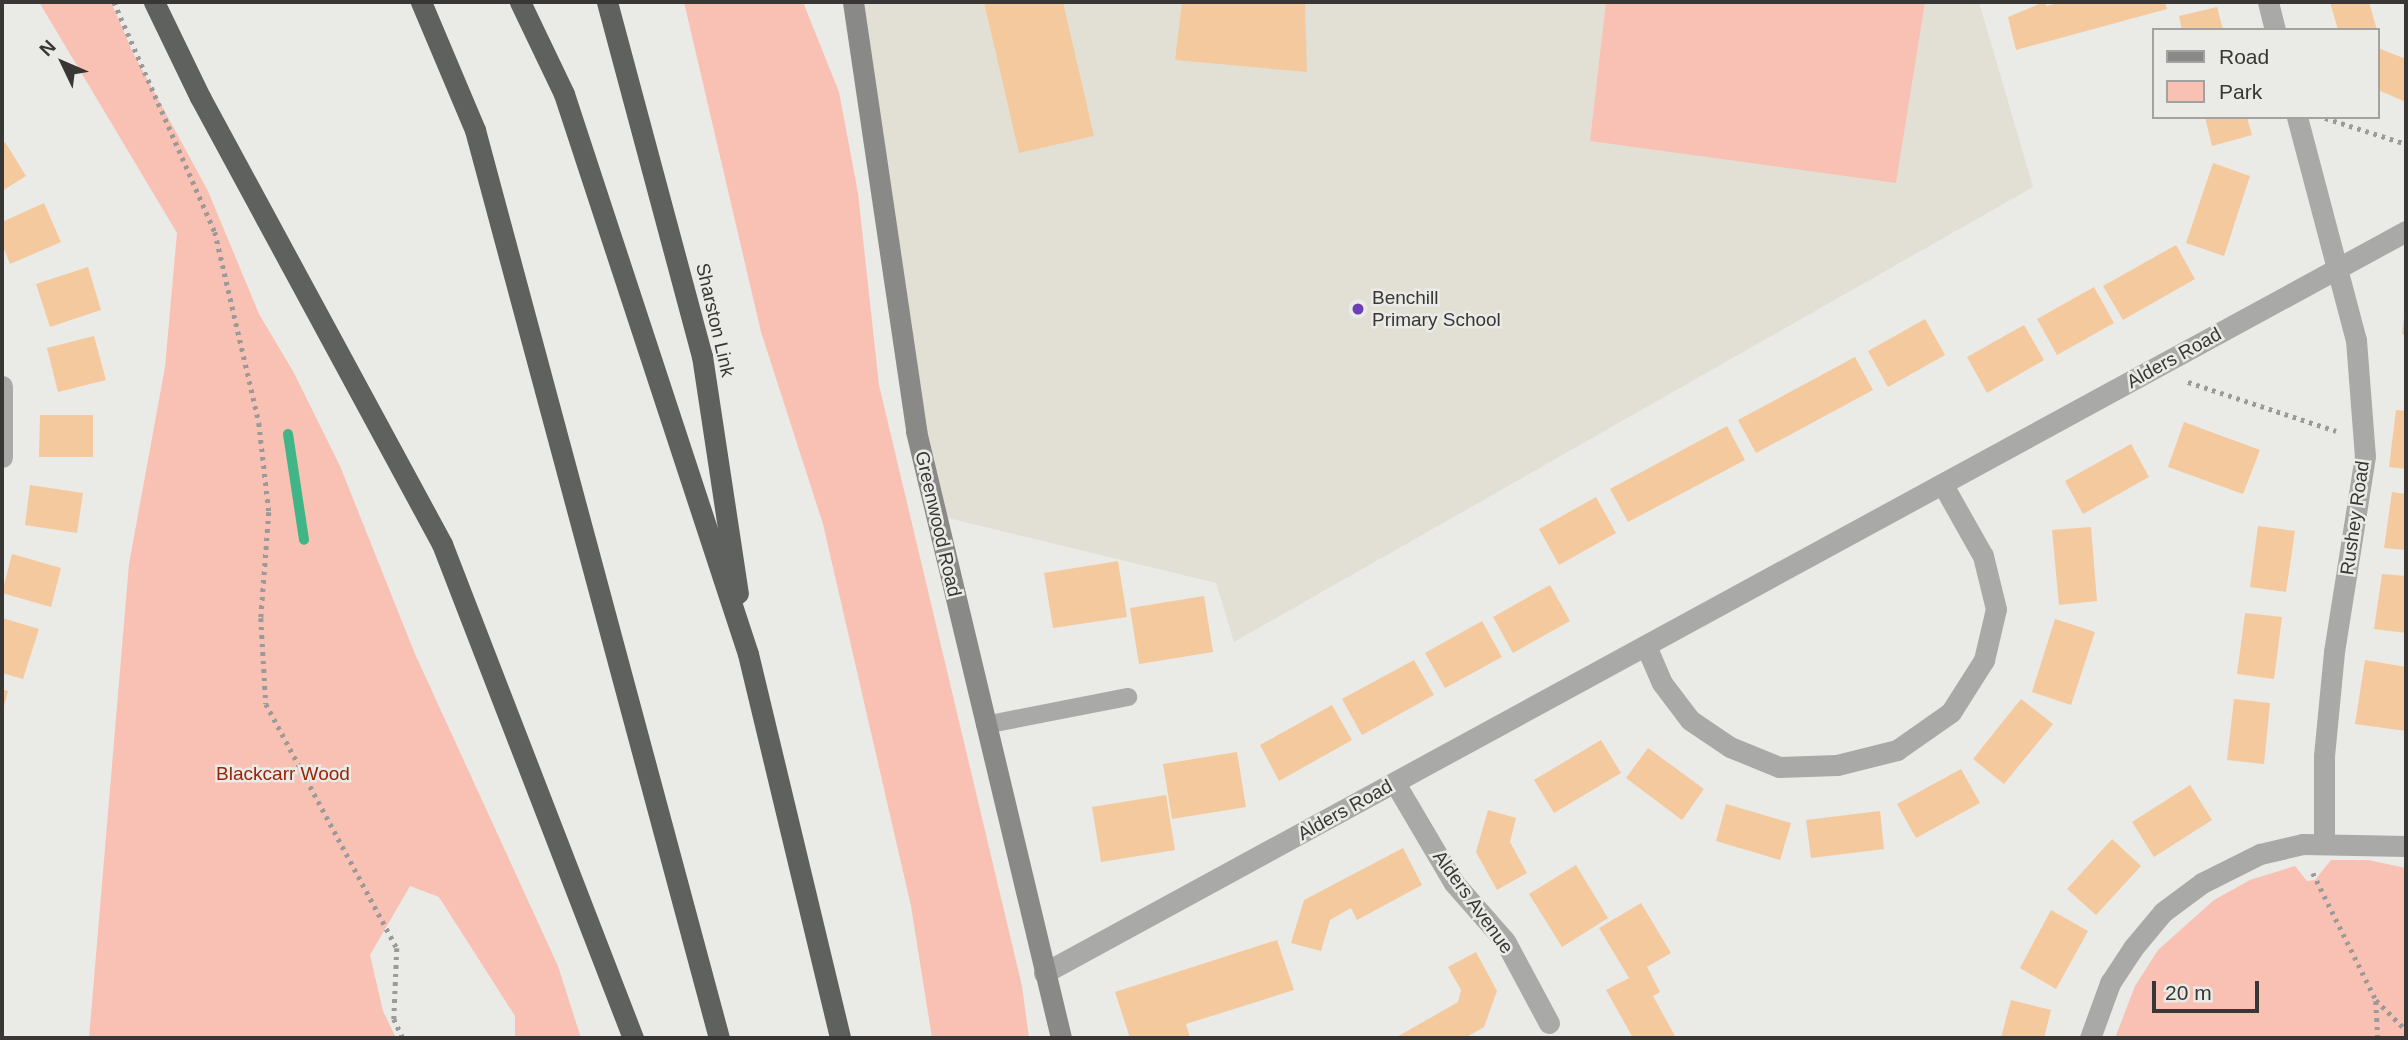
<!DOCTYPE html>
<html>
<head>
<meta charset="utf-8">
<style>
	body { margin:0 }
	#map { position:relative; width:2408px; height:1040px; overflow:hidden; background:#eaeae6; font-family:Arial,sans-serif }
	div>[style] { position:absolute }
	[style*='--x'] { left:calc(var(--x)*1px); top:calc(var(--y)*1px); width:calc(var(--w)*1px); rotate:calc(var(--a)*1deg) }
	.built>* { inset:0; background:#e2e0d5 }
	.green>* { inset:0; background:#f9c1b3 }
	.stream>* { height:10px; margin:-5px; padding:0 5px; transform-origin:5px; border-radius:5px; background:#3fb588 }
	.building>* { inset:0; background:#f5c99e }
	.path>* { height:4.5px; margin-top:-2.25px; transform-origin:0; background:repeating-linear-gradient(90deg,#9b9a98 0 3.5px,transparent 0 8.5px) }
	.lane>* { height:18px; margin:-9px; padding:0 9px; transform-origin:9px; border-radius:9px; background:#a9a9a8 }
	.street>* { height:21px; margin:-10.5px; padding:0 10.5px; transform-origin:10.5px; border-radius:10.5px; background:#a9a9a8 }
	.secondary>* { height:21px; margin:-10.5px; padding:0 10.5px; transform-origin:10.5px; border-radius:10.5px; background:#898a88 }
	.highway>* { height:21px; margin:-10.5px; padding:0 10.5px; transform-origin:10.5px; border-radius:10.5px; background:#5f615e }
	.dots>* { width:19px; height:19px; translate:-50% -50%; box-sizing:border-box; border:4px solid #eaeae6; border-radius:50% }
	span { translate:-50% -50%; white-space:nowrap; text-align:center; line-height:1.15; -webkit-text-stroke:5px #eaeae6; paint-order:stroke }
	.poi-label { font-size:19px; color:#383736 }
	.left { translate:0 -50%; text-align:left }
	.street-label { font-size:19px; color:#383736 }
	.park-label { font-size:19px; color:#972508 }
	.frame { position:absolute; inset:0; border:4px solid #383736; pointer-events:none }
	.legend { position:absolute; left:2152px; top:28px; width:228px; height:91px; box-sizing:border-box; background:#eaeae6; border:2px solid #a3a2a0; margin:0; padding:9px 12px; list-style:none; font-size:21px; color:#383736 }
	.legend li { display:flex; align-items:center; gap:14px; height:35px }
	.legend b { width:35px; border:2px solid #a3a2a0 }
	.north { position:absolute; left:28px; top:28px; width:70px; height:70px; -webkit-text-stroke:5px #eaeae6; paint-order:stroke; rotate:314deg; font-size:19px; font-weight:700; line-height:28px; text-align:center; color:#383736 }
	.north::after { content:''; display:block; margin:auto; width:24px; height:32px; background:#383736; clip-path:polygon(50% 0,100% 100%,50% 72%,0 100%) }
	.scale { position:absolute; left:2152px; top:981px; width:107px; height:32px; box-sizing:border-box; border:4px solid #383736; border-top:0; padding-left:9px; font-size:21px; line-height:24px; white-space:nowrap; color:#383736; -webkit-text-stroke:5px #eaeae6; paint-order:stroke }
</style>
</head>
<body>
<div id="map">
	<div class="built">
		<div style="clip-path:polygon(853px 2px,1979px 2px,2033px 187px,1234px 642px,1216px 583px,936px 515px)"></div>
	</div>
	<div class="green">
		<div style="clip-path:polygon(39px 2px,111px 2px,133px 53px,208px 191px,259px 314px,294px 373px,340px 466px,415px 654px,558px 966px,581px 1038px,515px 1038px,515px 1016px,439px 897px,410px 886px,370px 955px,383px 1011px,396px 1038px,89px 1038px,129px 564px,165px 367px,177px 233px)"></div>
		<div style="clip-path:polygon(684px 2px,803px 2px,839px 92px,858px 193px,879px 385px,1022px 986px,1029px 1038px,932px 1038px,911px 906px,823px 524px,761px 332px)"></div>
		<div style="clip-path:polygon(1606px 2px,1925px 2px,1896px 183px,1590px 141px)"></div>
		<div style="clip-path:polygon(2331px 860px,2368px 860px,2406px 868px,2406px 1038px,2115px 1038px,2135px 986px,2158px 950px,2214px 900px,2250px 880px,2295px 866px,2307px 881px,2315px 880px)"></div>
	</div>
	<div class="stream">
		<div style="--x:288;--y:434;--w:107;--a:81.4"></div>
	</div>
	<div class="building">
		<div style="clip-path:polygon(984px 2px,1063px 2px,1094px 136px,1019px 153px)"></div>
		<div style="clip-path:polygon(1182px 2px,1305px 2px,1307px 72px,1175px 60px)"></div>
		<div style="clip-path:polygon(2044px 2px,2047px 6px,2062px 2px,2165px 2px,2167px 9px,2016px 50px,2008px 17px)"></div>
		<div style="clip-path:polygon(2330px 2px,2369px 2px,2377px 30px,2338px 30px)"></div>
		<div style="clip-path:polygon(2217px 7px,2223px 30px,2182px 30px,2179px 16px)"></div>
		<div style="clip-path:polygon(2378px 48px,2406px 59px,2406px 102px,2378px 90px)"></div>
		<div style="clip-path:polygon(2205px 117px,2247px 117px,2252px 135px,2212px 146px)"></div>
		<div style="clip-path:polygon(5px 142px,26px 176px,2px 191px,2px 144px)"></div>
		<div style="clip-path:polygon(2213px 163px,2250px 176px,2224px 256px,2186px 243px)"></div>
		<div style="clip-path:polygon(44px 203px,61px 242px,10px 264px,2px 244px,2px 222px)"></div>
		<div style="clip-path:polygon(2176px 245px,2195px 279px,2123px 320px,2103px 286px)"></div>
		<div style="clip-path:polygon(88px 267px,101px 310px,50px 327px,36px 284px)"></div>
		<div style="clip-path:polygon(2094px 287px,2114px 323px,2057px 355px,2037px 319px)"></div>
		<div style="clip-path:polygon(2405px 309px,2406px 309px,2406px 335px,2402px 334px)"></div>
		<div style="clip-path:polygon(1925px 319px,1945px 355px,1888px 387px,1868px 351px)"></div>
		<div style="clip-path:polygon(2024px 325px,2044px 360px,1987px 393px,1967px 357px)"></div>
		<div style="clip-path:polygon(94px 336px,106px 380px,58px 392px,47px 348px)"></div>
		<div style="clip-path:polygon(1855px 357px,1873px 390px,1756px 453px,1738px 420px)"></div>
		<div style="clip-path:polygon(2396px 410px,2406px 411px,2406px 469px,2389px 467px)"></div>
		<div style="clip-path:polygon(40px 415px,93px 415px,93px 457px,39px 457px)"></div>
		<div style="clip-path:polygon(2184px 422px,2260px 450px,2243px 494px,2168px 467px)"></div>
		<div style="clip-path:polygon(1727px 426px,1745px 460px,1628px 522px,1610px 489px)"></div>
		<div style="clip-path:polygon(2131px 444px,2149px 477px,2083px 514px,2065px 481px)"></div>
		<div style="clip-path:polygon(30px 485px,83px 493px,77px 533px,25px 525px)"></div>
		<div style="clip-path:polygon(2392px 492px,2406px 494px,2406px 550px,2384px 548px)"></div>
		<div style="clip-path:polygon(1596px 497px,1616px 533px,1559px 565px,1539px 529px)"></div>
		<div style="clip-path:polygon(2258px 526px,2295px 531px,2286px 592px,2250px 587px)"></div>
		<div style="clip-path:polygon(2091px 527px,2097px 601px,2059px 605px,2052px 530px)"></div>
		<div style="clip-path:polygon(12px 554px,61px 568px,51px 607px,2px 593px)"></div>
		<div style="clip-path:polygon(1118px 561px,1127px 617px,1053px 628px,1044px 573px)"></div>
		<div style="clip-path:polygon(2382px 574px,2406px 576px,2406px 633px,2374px 629px)"></div>
		<div style="clip-path:polygon(1550px 585px,1570px 621px,1513px 653px,1493px 617px)"></div>
		<div style="clip-path:polygon(1204px 596px,1213px 652px,1139px 664px,1130px 608px)"></div>
		<div style="clip-path:polygon(2245px 613px,2282px 617px,2274px 679px,2237px 674px)"></div>
		<div style="clip-path:polygon(2px 618px,39px 629px,23px 679px,2px 673px)"></div>
		<div style="clip-path:polygon(2055px 619px,2095px 632px,2071px 705px,2032px 692px)"></div>
		<div style="clip-path:polygon(1482px 621px,1502px 657px,1445px 688px,1425px 653px)"></div>
		<div style="clip-path:polygon(1414px 660px,1434px 695px,1362px 735px,1342px 699px)"></div>
		<div style="clip-path:polygon(2365px 660px,2406px 667px,2406px 731px,2355px 724px)"></div>
		<div style="clip-path:polygon(2px 689px,8px 691px,3px 710px,2px 710px)"></div>
		<div style="clip-path:polygon(2021px 699px,2053px 724px,2004px 784px,1973px 759px)"></div>
		<div style="clip-path:polygon(2234px 699px,2270px 703px,2264px 764px,2227px 760px)"></div>
		<div style="clip-path:polygon(1332px 705px,1352px 740px,1279px 781px,1260px 745px)"></div>
		<div style="clip-path:polygon(1601px 740px,1621px 773px,1554px 813px,1534px 780px)"></div>
		<div style="clip-path:polygon(1648px 748px,1704px 789px,1682px 820px,1626px 778px)"></div>
		<div style="clip-path:polygon(1237px 752px,1246px 807px,1172px 819px,1163px 764px)"></div>
		<div style="clip-path:polygon(1961px 769px,1980px 803px,1916px 838px,1897px 804px)"></div>
		<div style="clip-path:polygon(2190px 785px,2212px 820px,2154px 857px,2132px 822px)"></div>
		<div style="clip-path:polygon(1166px 795px,1175px 850px,1101px 862px,1092px 807px)"></div>
		<div style="clip-path:polygon(1726px 804px,1791px 823px,1780px 860px,1716px 841px)"></div>
		<div style="clip-path:polygon(1488px 810px,1516px 818px,1510px 842px,1527px 873px,1497px 890px,1476px 852px)"></div>
		<div style="clip-path:polygon(1880px 811px,1884px 849px,1811px 858px,1806px 820px)"></div>
		<div style="clip-path:polygon(2112px 839px,2141px 866px,2096px 915px,2067px 889px)"></div>
		<div style="clip-path:polygon(1403px 848px,1422px 885px,1357px 920px,1351px 908px,1330px 920px,1321px 951px,1291px 943px,1304px 900px)"></div>
		<div style="clip-path:polygon(1576px 865px,1608px 918px,1562px 947px,1529px 894px)"></div>
		<div style="clip-path:polygon(1641px 903px,1671px 953px,1647px 967px,1660px 992px,1653px 996px,1676px 1038px,1628px 1038px,1632px 1036px,1606px 990px,1629px 978px,1599px 928px)"></div>
		<div style="clip-path:polygon(2051px 910px,2088px 931px,2056px 989px,2020px 968px)"></div>
		<div style="clip-path:polygon(1277px 940px,1294px 990px,1186px 1024px,1190px 1038px,1130px 1038px,1115px 992px)"></div>
		<div style="clip-path:polygon(1476px 952px,1497px 991px,1484px 1027px,1465px 1038px,1395px 1038px,1458px 1002px,1461px 990px,1448px 967px)"></div>
		<div style="clip-path:polygon(2011px 1000px,2051px 1010px,2044px 1038px,2001px 1038px)"></div>
	</div>
	<div class="path">
		<div style="--x:114;--y:2;--w:251;--a:66.3"></div>
		<div style="--x:215;--y:232;--w:196;--a:77"></div>
		<div style="--x:259;--y:423;--w:90;--a:83.6"></div>
		<div style="--x:269;--y:512;--w:106;--a:94.3"></div>
		<div style="--x:261;--y:618;--w:86;--a:86.7"></div>
		<div style="--x:266;--y:704;--w:277;--a:61.8"></div>
		<div style="--x:397;--y:948;--w:71;--a:92.4"></div>
		<div style="--x:394;--y:1019;--w:21;--a:65"></div>
		<div style="--x:2325;--y:118;--w:85;--a:17.8"></div>
		<div style="--x:2188;--y:382;--w:156;--a:18.3"></div>
		<div style="--x:2313;--y:873;--w:142;--a:63.6"></div>
		<div style="--x:2376;--y:1000;--w:42;--a:45"></div>
		<div style="--x:2376;--y:1001;--w:37;--a:87"></div>
	</div>
	<div class="lane">
		<div style="--x:985;--y:725;--w:146;--a:-11.1"></div>
	</div>
	<div class="street">
		<div style="--x:2268;--y:2;--w:29;--a:76"></div>
		<div style="--x:2297;--y:117;--w:231;--a:75.2"></div>
		<div style="--x:2356;--y:340;--w:116;--a:85.6"></div>
		<div style="--x:2365;--y:456;--w:198;--a:99"></div>
		<div style="--x:2334;--y:652;--w:103;--a:95.5"></div>
		<div style="--x:2324;--y:755;--w:86;--a:90"></div>
		<div style="--x:2;--y:386;--w:71;--a:90"></div>
		<div style="--x:1646;--y:646;--w:40;--a:66.6"></div>
		<div style="--x:1662;--y:683;--w:46;--a:52.9"></div>
		<div style="--x:1690;--y:720;--w:48;--a:34"></div>
		<div style="--x:1730;--y:747;--w:53;--a:22.2"></div>
		<div style="--x:1779;--y:767;--w:58;--a:-2"></div>
		<div style="--x:1837;--y:765;--w:62;--a:-14"></div>
		<div style="--x:1897;--y:750;--w:66;--a:-35.1"></div>
		<div style="--x:1951;--y:712;--w:62;--a:-57.6"></div>
		<div style="--x:1984;--y:660;--w:52;--a:-76.8"></div>
		<div style="--x:1996;--y:609;--w:55;--a:-103.8"></div>
		<div style="--x:1983;--y:556;--w:81;--a:-119.4"></div>
		<div style="--x:1395;--y:783;--w:116;--a:59.5"></div>
		<div style="--x:1454;--y:883;--w:77;--a:48.7"></div>
		<div style="--x:1505;--y:941;--w:93;--a:61.8"></div>
		<div style="--x:1044;--y:973;--w:1551;--a:-28.58"></div>
		<div style="--x:2090;--y:1038;--w:59;--a:-70"></div>
		<div style="--x:2110;--y:983;--w:42;--a:-56.7"></div>
		<div style="--x:2133;--y:948;--w:47;--a:-50.2"></div>
		<div style="--x:2163;--y:912;--w:49;--a:-36.6"></div>
		<div style="--x:2202;--y:883;--w:65;--a:-26.6"></div>
		<div style="--x:2260;--y:854;--w:44;--a:-13.1"></div>
		<div style="--x:2303;--y:844;--w:103;--a:1.1"></div>
	</div>
	<div class="secondary">
		<div style="--x:853;--y:2;--w:434;--a:81.6"></div>
		<div style="--x:916;--y:431;--w:624;--a:76.56"></div>
	</div>
	<div class="highway">
		<div style="--x:154;--y:2;--w:106;--a:64.2"></div>
		<div style="--x:200;--y:97;--w:508;--a:61.57"></div>
		<div style="--x:442;--y:544;--w:530;--a:68.86"></div>
		<div style="--x:421;--y:2;--w:139;--a:67.1"></div>
		<div style="--x:475;--y:130;--w:940;--a:74.96"></div>
		<div style="--x:520;--y:2;--w:102;--a:64.4"></div>
		<div style="--x:564;--y:94;--w:589;--a:71.81"></div>
		<div style="--x:748;--y:654;--w:395;--a:76.5"></div>
		<div style="--x:607;--y:2;--w:367;--a:75"></div>
		<div style="--x:702;--y:356;--w:240;--a:81.4"></div>
	</div>
	<div class="dots">
		<div style="left:1358px;top:309px;background:#6c3fb7"></div>
	</div>
	<div class="poi-label">
		<span class="left" style="left:1372px;top:309px">Benchill<br>Primary School</span>
	</div>
	<div class="street-label">
		<span style="left:715px;top:320px;rotate:77deg">Sharston Link</span>
		<span style="left:2174px;top:358px;rotate:-29deg">Alders Road</span>
		<span style="left:2355px;top:518px;rotate:-82deg">Rushey Road</span>
		<span style="left:938px;top:524px;rotate:77deg">Greenwood Road</span>
		<span style="left:1345px;top:810px;rotate:-29deg">Alders Road</span>
		<span style="left:1473px;top:902px;rotate:54deg">Alders Avenue</span>
	</div>
	<div class="park-label">
		<span style="left:283px;top:774px">Blackcarr Wood</span>
	</div>
	<div class="frame"></div>
	<ul class="legend">
	<li><b style="height:9px;background:#898a88"></b>Road</li>
	<li><b style="height:19px;background:#f9c1b3"></b>Park</li>
	</ul>
	<div class="north">N</div>
	<div class="scale">20 m</div>
</div>
</body>
</html>
